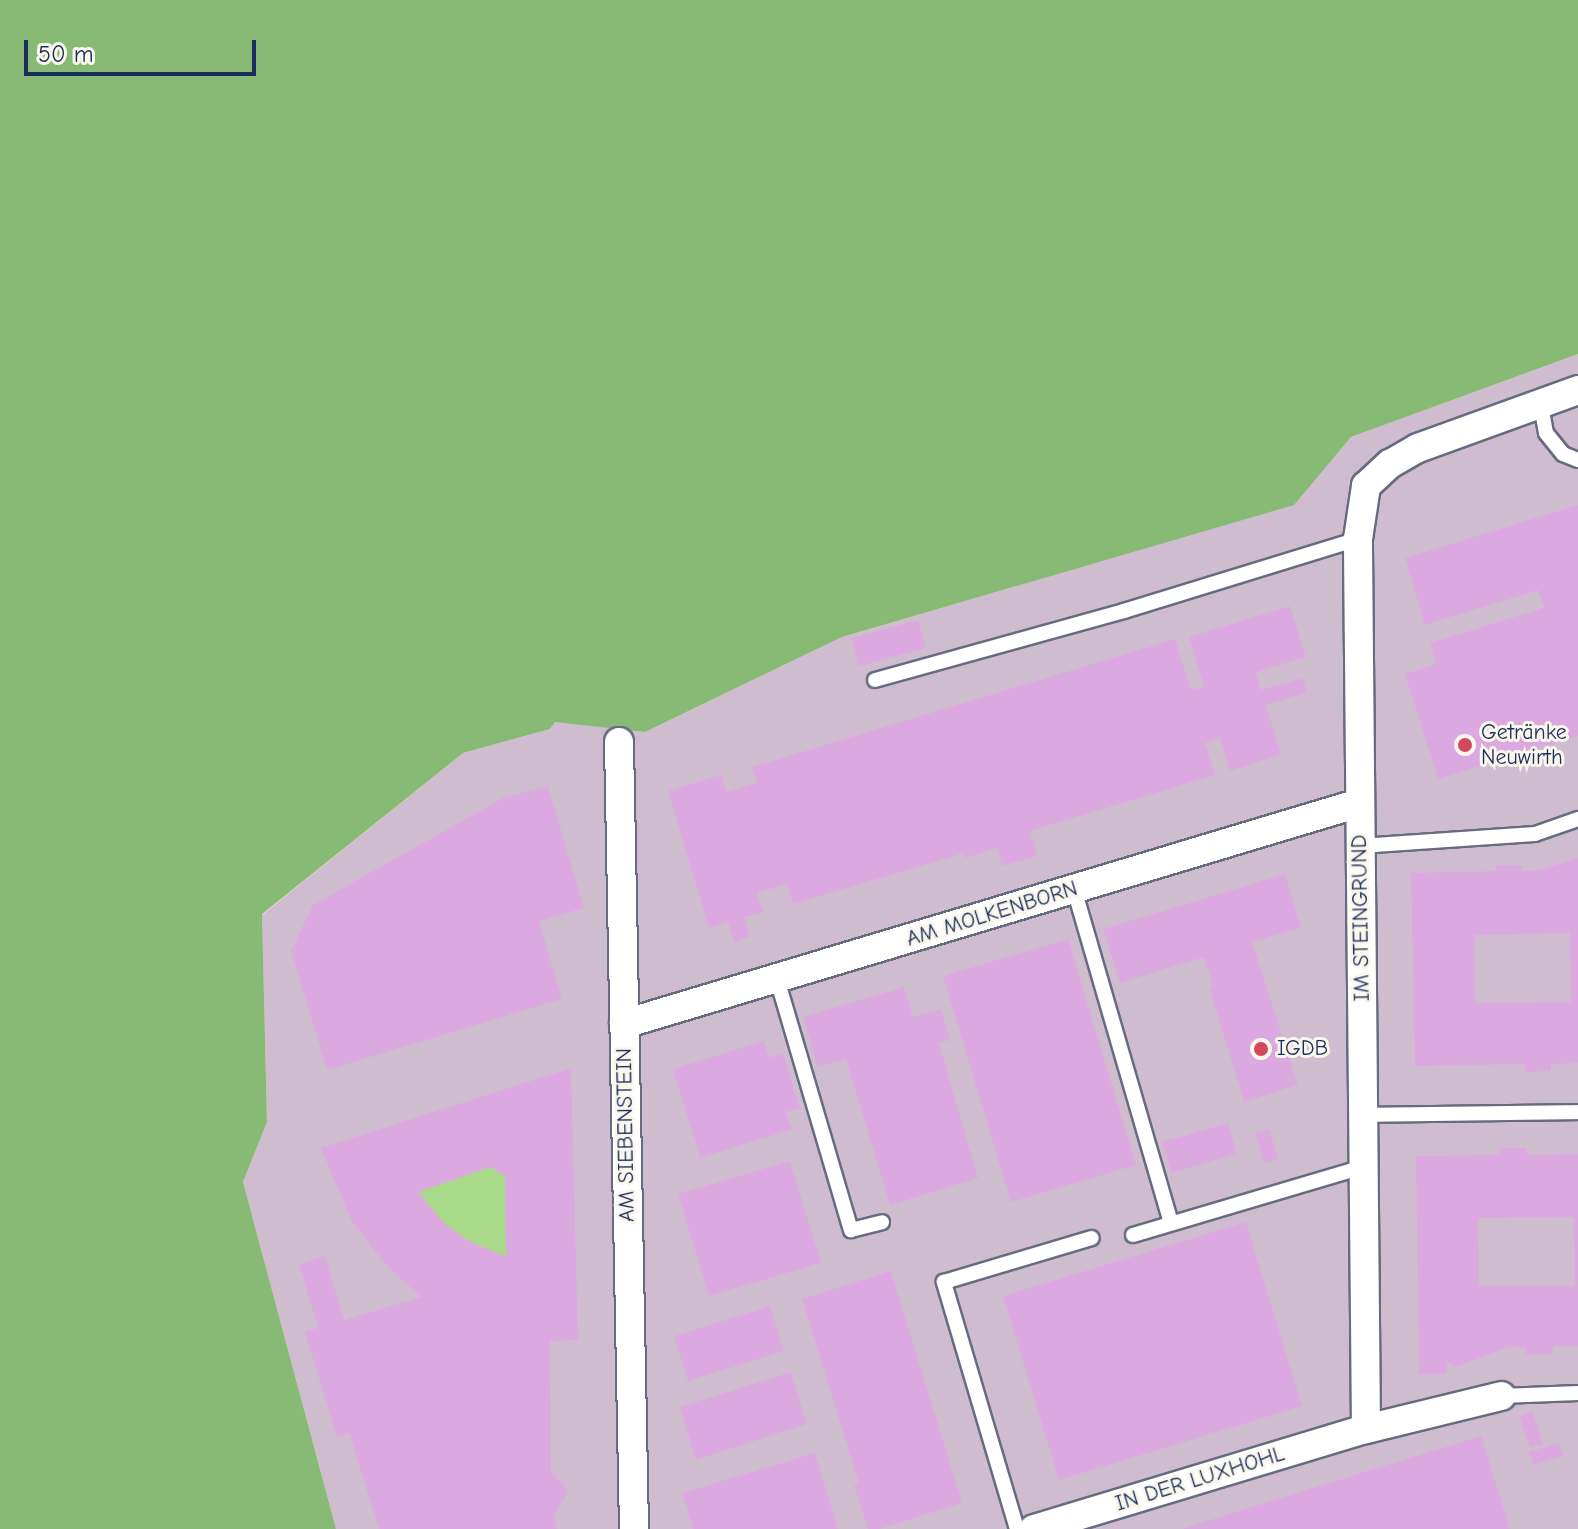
<!DOCTYPE html>
<html>
<head>
<meta charset="utf-8">
<style>
	body { margin:0 }
	#map { position:relative; width:1578px; height:1529px; overflow:hidden; background:#f1debe; font-family:"Comic Neue",sans-serif }
	div>[style] { position:absolute }
	[style*='--x'] { left:calc(var(--x)*1px); top:calc(var(--y)*1px); width:calc(var(--w)*1px); rotate:calc(var(--a)*1deg) }
	.industrial>* { inset:0; background:#cfbdcf }
	.green>* { inset:0; background:#a8da89 }
	.forest>* { inset:0; background:#86ba75 }
	.building>* { inset:0; background:#dba9df }
	.roads { filter:drop-shadow(2px 0 #666c80) drop-shadow(-2px 0 #666c80) drop-shadow(0 2px #666c80) drop-shadow(0 -2px #666c80) }
	.service>* { height:14px; margin:-7px; padding:0 7px; transform-origin:7px; border-radius:7px; background:#fff }
	.minor>* { height:28px; margin:-14px; padding:0 14px; transform-origin:14px; border-radius:14px; background:#fff }
	.dots>* { width:22px; height:22px; translate:-50% -50%; box-sizing:border-box; border:4px solid #fbf7ec; border-radius:50% }
	span { translate:-50% -50%; white-space:nowrap; text-align:center; line-height:1.15; -webkit-text-stroke:6px #fbf7ec; paint-order:stroke }
	.poi-label { font-size:22px; color:#1b2f5e }
	.left { translate:0 -50%; text-align:left }
	.street-label { font-size:22px; color:#1b2f5e }
	.scale { position:absolute; left:24px; top:40px; width:232px; height:36px; box-sizing:border-box; border:4px solid #1b2f5e; border-top:0; padding-left:10px; font-size:24px; line-height:28px; white-space:nowrap; color:#1b2f5e; -webkit-text-stroke:6px #fbf7ec; paint-order:stroke }
</style>
</head>
<body>
<div id="map">
	<div class="industrial">
		<div style="clip-path:polygon(1578px 354px,1578px 1529px,336px 1529px,243px 1182px,267px 1122px,262px 915px,463px 753px,550px 729px,555px 721px,645px 732px,842px 637px,1293px 505px,1351px 437px)"></div>
	</div>
	<div class="green">
		<div style="clip-path:polygon(491px 1167px,505px 1176px,506px 1257px,469px 1241px,445px 1224px,418px 1192px)"></div>
	</div>
	<div class="forest">
		<div style="clip-path:polygon(0 0,1578px 0,1578px 354px,1351px 437px,1294px 505px,842px 637px,645px 732px,555px 722px,550px 729px,463px 753px,262px 914px,267px 1122px,243px 1182px,336px 1529px,0 1529px)"></div>
	</div>
	<div class="building">
		<div style="clip-path:polygon(1578px 505px,1578px 736px,1438px 779px,1405px 674px,1436px 664px,1430px 643px,1544px 608px,1538px 590px,1425px 625px,1405px 558px)"></div>
		<div style="clip-path:polygon(1290px 606px,1306px 657px,1256px 672px,1261px 690px,1303px 678px,1307px 693px,1266px 705px,1281px 755px,1230px 771px,1220px 738px,1205px 743px,1215px 775px,1030px 831px,1037px 856px,1002px 866px,997px 848px,965px 858px,964px 853px,793px 904px,787px 884px,757px 893px,763px 912px,744px 917px,750px 937px,734px 942px,728px 922px,709px 928px,668px 791px,721px 775px,726px 792px,757px 783px,752px 767px,1175px 639px,1191px 690px,1204px 687px,1189px 637px)"></div>
		<div style="clip-path:polygon(918px 620px,926px 648px,859px 666px,852px 638px)"></div>
		<div style="clip-path:polygon(548px 786px,584px 908px,539px 921px,562px 999px,327px 1070px,291px 951px,313px 905px,503px 798px)"></div>
		<div style="clip-path:polygon(evenodd,1578px 858px,1578px 1063px,1551px 1064px,1551px 1071px,1525px 1072px,1525px 1064px,1415px 1066px,1411px 873px,1497px 871px,1496px 865px,1522px 865px,1522px 871px,1539px 870px,1578px 858px,1570px 933px,1571px 1002px,1475px 1003px,1474px 935px,1570px 933px)"></div>
		<div style="clip-path:polygon(1285px 874px,1301px 928px,1252px 942px,1298px 1085px,1244px 1102px,1209px 987px,1213px 986px,1204px 957px,1120px 983px,1103px 929px)"></div>
		<div style="clip-path:polygon(1068px 939px,1136px 1165px,1011px 1202px,943px 976px)"></div>
		<div style="clip-path:polygon(904px 987px,913px 1017px,941px 1009px,950px 1040px,939px 1043px,978px 1178px,890px 1205px,846px 1059px,818px 1067px,803px 1017px)"></div>
		<div style="clip-path:polygon(764px 1041px,769px 1058px,783px 1053px,800px 1108px,786px 1112px,792px 1129px,700px 1158px,673px 1069px)"></div>
		<div style="clip-path:polygon(evenodd,571px 1068px,578px 1340px,550px 1341px,551px 1472px,569px 1491px,553px 1515px,557px 1529px,379px 1529px,349px 1433px,337px 1437px,305px 1332px,318px 1328px,299px 1264px,325px 1256px,344px 1320px,421px 1297px,386px 1265px,351px 1220px,321px 1148px,571px 1068px,491px 1167px,505px 1176px,506px 1257px,469px 1241px,445px 1224px,418px 1192px,491px 1167px)"></div>
		<div style="clip-path:polygon(1228px 1123px,1237px 1154px,1172px 1173px,1162px 1142px)"></div>
		<div style="clip-path:polygon(1269px 1129px,1278px 1159px,1264px 1163px,1255px 1133px)"></div>
		<div style="clip-path:polygon(evenodd,1500px 1148px,1526px 1148px,1527px 1155px,1578px 1154px,1578px 1346px,1553px 1346px,1553px 1355px,1526px 1355px,1525px 1347px,1508px 1347px,1453px 1368px,1453px 1363px,1447px 1363px,1447px 1374px,1419px 1374px,1416px 1156px,1500px 1155px,1500px 1148px,1574px 1217px,1575px 1286px,1479px 1286px,1478px 1218px,1574px 1217px)"></div>
		<div style="clip-path:polygon(790px 1161px,821px 1263px,709px 1296px,678px 1194px)"></div>
		<div style="clip-path:polygon(1246px 1222px,1302px 1406px,1059px 1480px,1003px 1296px)"></div>
		<div style="clip-path:polygon(891px 1271px,962px 1503px,879px 1529px,868px 1529px,854px 1485px,859px 1484px,802px 1299px)"></div>
		<div style="clip-path:polygon(770px 1306px,784px 1351px,688px 1381px,674px 1336px)"></div>
		<div style="clip-path:polygon(791px 1372px,807px 1424px,696px 1460px,680px 1407px)"></div>
		<div style="clip-path:polygon(1533px 1412px,1543px 1444px,1530px 1448px,1519px 1416px)"></div>
		<div style="clip-path:polygon(1481px 1436px,1510px 1529px,1184px 1529px,1184px 1528px)"></div>
		<div style="clip-path:polygon(1559px 1443px,1563px 1456px,1533px 1465px,1529px 1452px)"></div>
		<div style="clip-path:polygon(815px 1453px,838px 1529px,693px 1529px,682px 1493px)"></div>
	</div>
	<div class="roads">
		<div class="service">
			<div style="--x:1541;--y:405;--w:28;--a:80"></div>
			<div style="--x:1546;--y:433;--w:27;--a:51"></div>
			<div style="--x:1563;--y:454;--w:16;--a:22"></div>
			<div style="--x:875;--y:680;--w:258;--a:-15.5"></div>
			<div style="--x:1124;--y:611;--w:245;--a:-17.1"></div>
			<div style="--x:1360;--y:846;--w:175;--a:-3.9"></div>
			<div style="--x:1535;--y:834;--w:46;--a:-19.2"></div>
			<div style="--x:1074;--y:889;--w:347;--a:73.8"></div>
			<div style="--x:777;--y:979;--w:262;--a:73.6"></div>
			<div style="--x:851;--y:1230;--w:32;--a:-14"></div>
			<div style="--x:1362;--y:1115;--w:216;--a:-0.8"></div>
			<div style="--x:1133;--y:1235;--w:240;--a:-16.5"></div>
			<div style="--x:1501;--y:1396;--w:77;--a:-2.2"></div>
			<div style="--x:1017;--y:1529;--w:258;--a:-106.5"></div>
			<div style="--x:944;--y:1282;--w:154;--a:-16.6"></div>
		</div>
		<div class="minor">
			<div style="--x:619;--y:742;--w:787;--a:88.91"></div>
			<div style="--x:624;--y:1024;--w:768;--a:-16.73"></div>
			<div style="--x:1366;--y:1429;--w:890;--a:-90.52"></div>
			<div style="--x:1358;--y:539;--w:54;--a:-81.4"></div>
			<div style="--x:1366;--y:486;--w:33;--a:-43"></div>
			<div style="--x:1390;--y:464;--w:32;--a:-30"></div>
			<div style="--x:1418;--y:448;--w:170;--a:-19.9"></div>
			<div style="--x:1034;--y:1529;--w:347;--a:-16.8"></div>
			<div style="--x:1366;--y:1429;--w:139;--a:-13.7"></div>
		</div>
	</div>
	<div class="dots">
		<div style="left:1465px;top:745px;background:#d1495b"></div>
		<div style="left:1261px;top:1049px;background:#d1495b"></div>
	</div>
	<div class="poi-label">
		<span class="left" style="left:1481px;top:745px">Getränke<br>Neuwirth</span>
		<span class="left" style="left:1277px;top:1049px">IGDB</span>
	</div>
	<div class="street-label">
		<span style="left:992px;top:914px;rotate:-17deg">AM MOLKENBORN</span>
		<span style="left:1361px;top:918px;rotate:-91deg">IM STEINGRUND</span>
		<span style="left:626px;top:1135px;rotate:-91deg">AM SIEBENSTEIN</span>
		<span style="left:1200px;top:1479px;rotate:-17deg">IN DER LUXHOHL</span>
	</div>
	<div class="scale">50 m</div>
</div>
</body>
</html>
